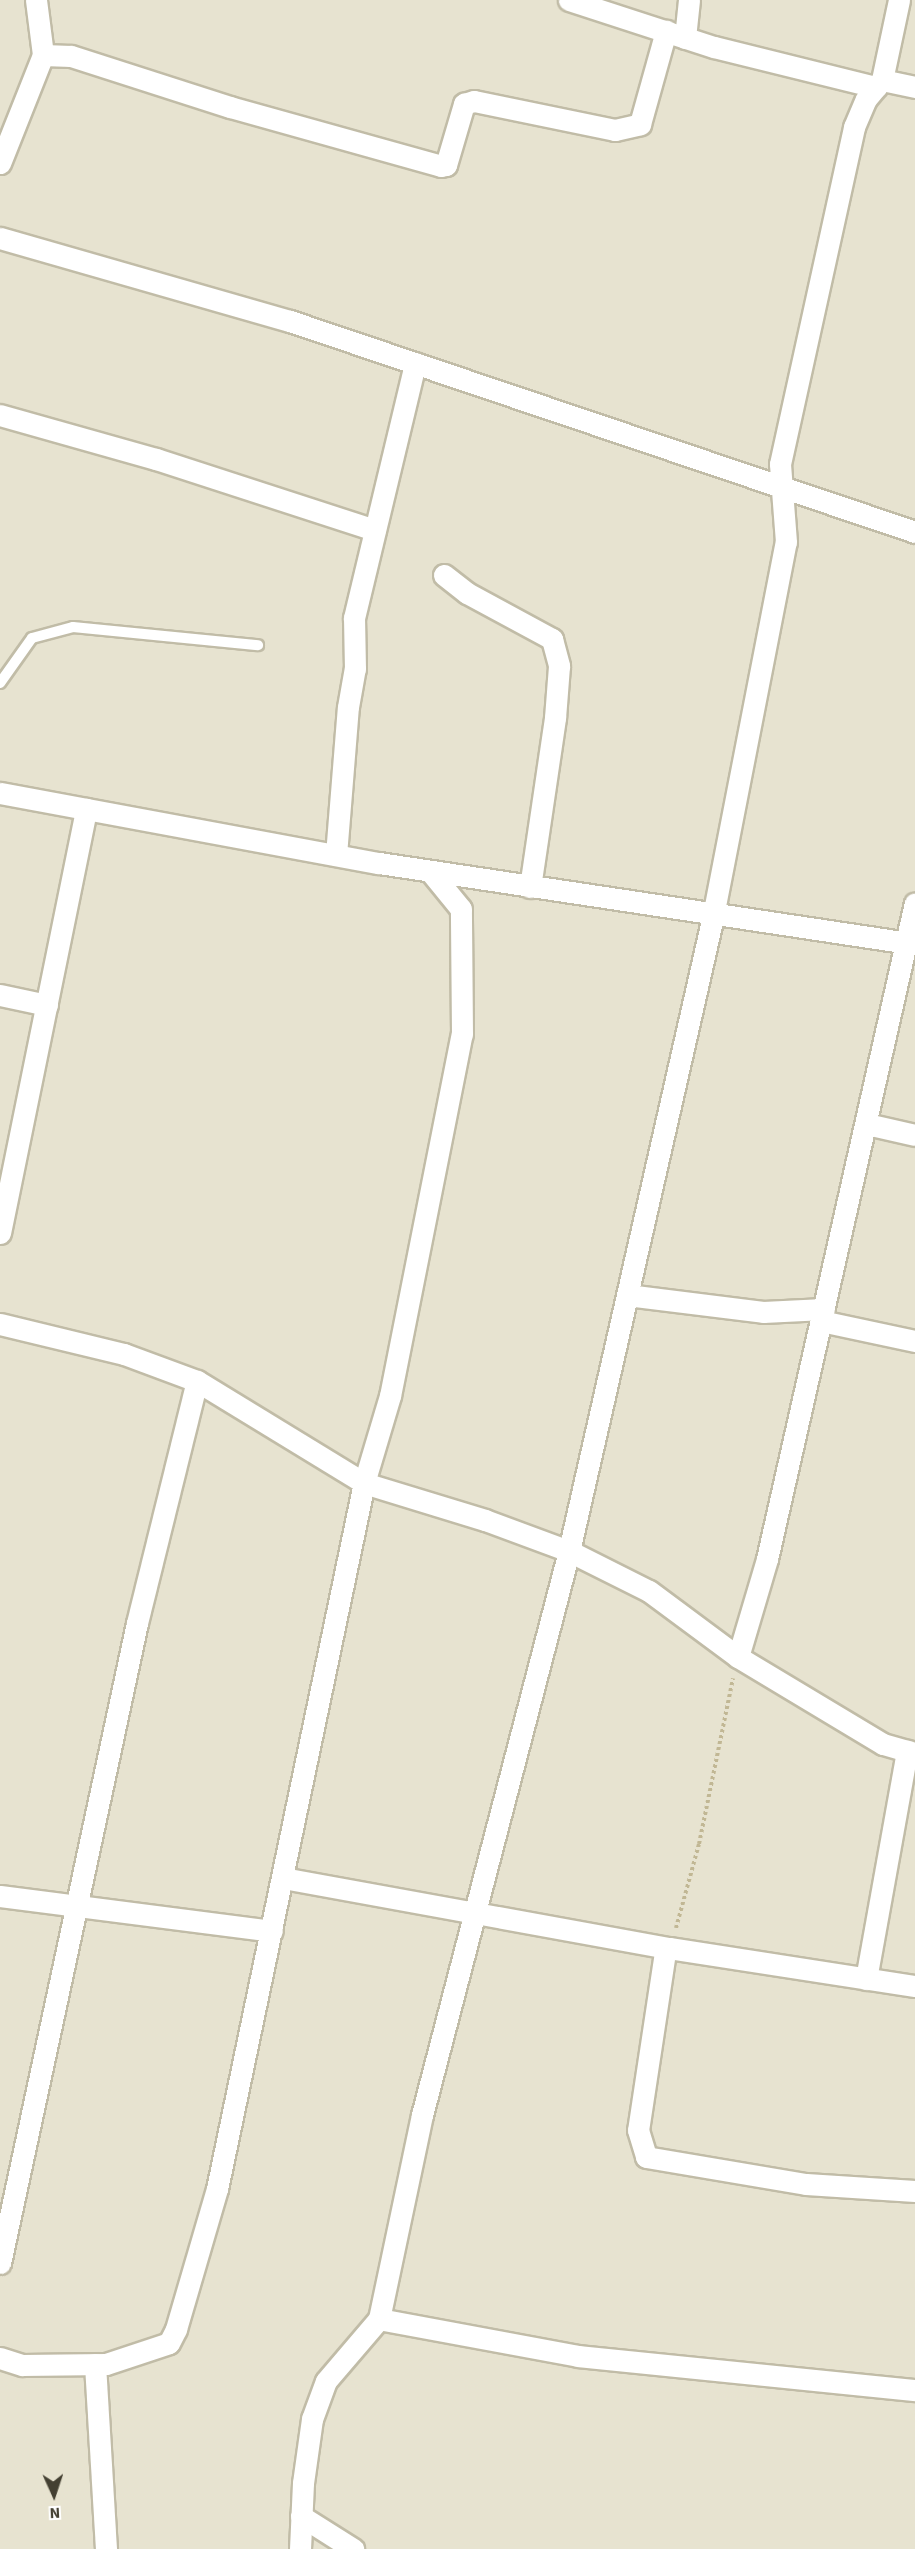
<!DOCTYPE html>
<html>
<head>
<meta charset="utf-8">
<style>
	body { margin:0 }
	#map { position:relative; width:915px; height:2549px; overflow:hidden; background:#f3f0e2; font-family:"Source Sans 3",sans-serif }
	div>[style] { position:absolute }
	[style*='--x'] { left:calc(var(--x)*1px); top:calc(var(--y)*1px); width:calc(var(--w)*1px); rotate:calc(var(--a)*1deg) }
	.residential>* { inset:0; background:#e7e3d0 }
	.path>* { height:4px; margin-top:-2px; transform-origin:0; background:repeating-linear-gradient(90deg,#c1b794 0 3px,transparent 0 6px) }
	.roads { filter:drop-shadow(2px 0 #c1bca7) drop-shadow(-2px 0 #c1bca7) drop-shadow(0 2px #c1bca7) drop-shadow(0 -2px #c1bca7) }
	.service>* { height:10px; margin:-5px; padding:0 5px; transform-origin:5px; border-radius:5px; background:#fff }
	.minor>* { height:21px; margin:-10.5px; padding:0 10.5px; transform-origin:10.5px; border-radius:10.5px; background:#fff }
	span { translate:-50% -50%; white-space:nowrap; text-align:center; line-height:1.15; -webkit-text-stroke:4.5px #fff; paint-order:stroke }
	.north { position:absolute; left:24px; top:2465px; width:60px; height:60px; -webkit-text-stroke:4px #fff; paint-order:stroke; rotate:177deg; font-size:16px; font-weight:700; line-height:24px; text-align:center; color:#444032 }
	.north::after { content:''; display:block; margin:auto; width:21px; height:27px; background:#444032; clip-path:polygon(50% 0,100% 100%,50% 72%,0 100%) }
</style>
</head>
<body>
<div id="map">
	<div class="residential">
		<div style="clip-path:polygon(0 0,915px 0,915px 2549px,0 2549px)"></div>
	</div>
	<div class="path">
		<div style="--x:676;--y:1928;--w:87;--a:-74.7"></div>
		<div style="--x:699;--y:1844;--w:169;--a:-78.4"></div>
	</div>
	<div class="roads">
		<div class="service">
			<div style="--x:0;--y:683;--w:55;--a:-54.6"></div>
			<div style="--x:32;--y:638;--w:42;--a:-15"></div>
			<div style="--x:73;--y:627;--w:186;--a:5.6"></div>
		</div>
		<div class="minor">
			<div style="--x:36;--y:0;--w:55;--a:82.7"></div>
			<div style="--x:569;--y:0;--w:152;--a:18"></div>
			<div style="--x:714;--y:47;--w:167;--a:13.9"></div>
			<div style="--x:899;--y:0;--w:82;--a:102"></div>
			<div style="--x:882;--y:80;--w:34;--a:12"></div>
			<div style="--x:685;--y:38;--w:38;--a:-84"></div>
			<div style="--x:0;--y:163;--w:116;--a:-68.3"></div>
			<div style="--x:43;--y:55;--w:28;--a:2"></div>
			<div style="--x:71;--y:56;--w:167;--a:17.8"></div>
			<div style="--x:230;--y:107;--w:219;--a:15.6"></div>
			<div style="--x:441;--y:166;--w:5;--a:-11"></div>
			<div style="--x:446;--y:165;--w:64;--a:-73.6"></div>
			<div style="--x:464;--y:104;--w:10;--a:-17"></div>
			<div style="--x:474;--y:101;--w:144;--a:11.6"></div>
			<div style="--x:615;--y:130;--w:26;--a:-13"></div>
			<div style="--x:640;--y:124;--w:97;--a:-74.4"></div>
			<div style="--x:0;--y:238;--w:302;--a:16"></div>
			<div style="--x:290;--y:321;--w:660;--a:18.65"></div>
			<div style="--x:0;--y:415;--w:162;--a:15.8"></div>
			<div style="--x:156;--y:459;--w:230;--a:18"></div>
			<div style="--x:444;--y:575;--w:29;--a:38"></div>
			<div style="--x:467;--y:593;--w:97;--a:28.4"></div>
			<div style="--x:552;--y:639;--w:28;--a:75"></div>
			<div style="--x:559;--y:666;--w:52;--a:94.4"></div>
			<div style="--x:555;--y:718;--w:171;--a:98.4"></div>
			<div style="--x:0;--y:793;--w:385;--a:10.5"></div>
			<div style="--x:379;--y:863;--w:542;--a:8.59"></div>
			<div style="--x:336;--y:855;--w:148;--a:-85.4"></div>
			<div style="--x:348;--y:707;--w:39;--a:-80"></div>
			<div style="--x:355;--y:669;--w:51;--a:-91.1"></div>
			<div style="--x:354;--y:618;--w:262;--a:-76.5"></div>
			<div style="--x:0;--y:995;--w:48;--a:12"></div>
			<div style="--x:867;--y:1124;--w:49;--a:12.9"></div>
			<div style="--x:0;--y:1233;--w:433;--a:-78.5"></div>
			<div style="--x:627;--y:1295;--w:137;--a:7.1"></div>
			<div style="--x:763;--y:1312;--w:61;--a:-2.8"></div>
			<div style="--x:821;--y:1321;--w:96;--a:12"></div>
			<div style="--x:0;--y:1324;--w:128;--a:13.6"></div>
			<div style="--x:124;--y:1354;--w:78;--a:20.3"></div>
			<div style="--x:197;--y:1381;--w:196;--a:31.4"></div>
			<div style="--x:364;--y:1483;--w:127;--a:17"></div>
			<div style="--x:485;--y:1520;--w:90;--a:20.3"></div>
			<div style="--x:569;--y:1551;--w:89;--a:26.6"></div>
			<div style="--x:649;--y:1591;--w:111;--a:36.6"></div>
			<div style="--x:738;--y:1657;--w:169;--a:31"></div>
			<div style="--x:883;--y:1744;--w:33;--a:16"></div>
			<div style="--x:738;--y:1657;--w:102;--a:-73.5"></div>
			<div style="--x:767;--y:1559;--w:672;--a:-77.29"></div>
			<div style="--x:283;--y:1878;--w:392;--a:10.3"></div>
			<div style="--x:669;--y:1948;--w:249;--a:8.8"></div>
			<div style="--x:0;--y:1896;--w:274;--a:7.3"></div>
			<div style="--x:669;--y:1948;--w:6;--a:135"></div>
			<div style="--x:665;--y:1952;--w:180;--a:98.6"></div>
			<div style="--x:638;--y:2130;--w:28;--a:73"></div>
			<div style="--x:646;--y:2157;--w:162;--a:9.6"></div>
			<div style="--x:806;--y:2184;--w:109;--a:3.7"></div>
			<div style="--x:866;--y:1979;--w:232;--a:-79.8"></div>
			<div style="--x:0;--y:2263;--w:654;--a:-77.92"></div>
			<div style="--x:137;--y:1623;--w:249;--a:-76.1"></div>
			<div style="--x:379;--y:2319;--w:202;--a:10.5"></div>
			<div style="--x:578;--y:2356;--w:339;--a:5.8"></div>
			<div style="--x:0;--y:2358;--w:23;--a:18"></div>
			<div style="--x:22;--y:2365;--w:84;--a:-0.7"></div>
			<div style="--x:106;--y:2364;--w:66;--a:-18.4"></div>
			<div style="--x:169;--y:2343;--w:16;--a:-63"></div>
			<div style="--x:176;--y:2329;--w:146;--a:-73.7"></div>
			<div style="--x:217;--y:2189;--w:721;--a:-78.24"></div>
			<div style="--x:364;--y:1483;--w:91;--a:-73.4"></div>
			<div style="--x:390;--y:1396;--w:369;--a:-78.8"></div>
			<div style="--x:462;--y:1034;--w:125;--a:-90.5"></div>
			<div style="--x:461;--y:909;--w:49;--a:-129.2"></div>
			<div style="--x:95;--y:2364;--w:185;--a:86.6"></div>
			<div style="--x:301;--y:2516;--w:62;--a:32.4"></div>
			<div style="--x:300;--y:2549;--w:66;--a:-87.4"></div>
			<div style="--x:303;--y:2483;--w:65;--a:-82"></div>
			<div style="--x:312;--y:2419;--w:40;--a:-69.8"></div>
			<div style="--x:326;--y:2381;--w:82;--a:-49.5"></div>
			<div style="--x:379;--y:2319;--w:208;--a:-78.1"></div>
			<div style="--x:422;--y:2115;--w:583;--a:-75.39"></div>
			<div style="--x:569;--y:1551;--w:651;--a:-77.22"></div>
			<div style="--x:713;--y:916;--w:381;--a:-79"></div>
			<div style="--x:786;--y:542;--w:78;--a:-94.4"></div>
			<div style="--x:780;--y:464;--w:345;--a:-77.6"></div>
			<div style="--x:854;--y:127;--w:30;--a:-67"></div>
			<div style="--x:866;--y:99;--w:25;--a:-50"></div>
		</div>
	</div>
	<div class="north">N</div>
</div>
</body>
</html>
